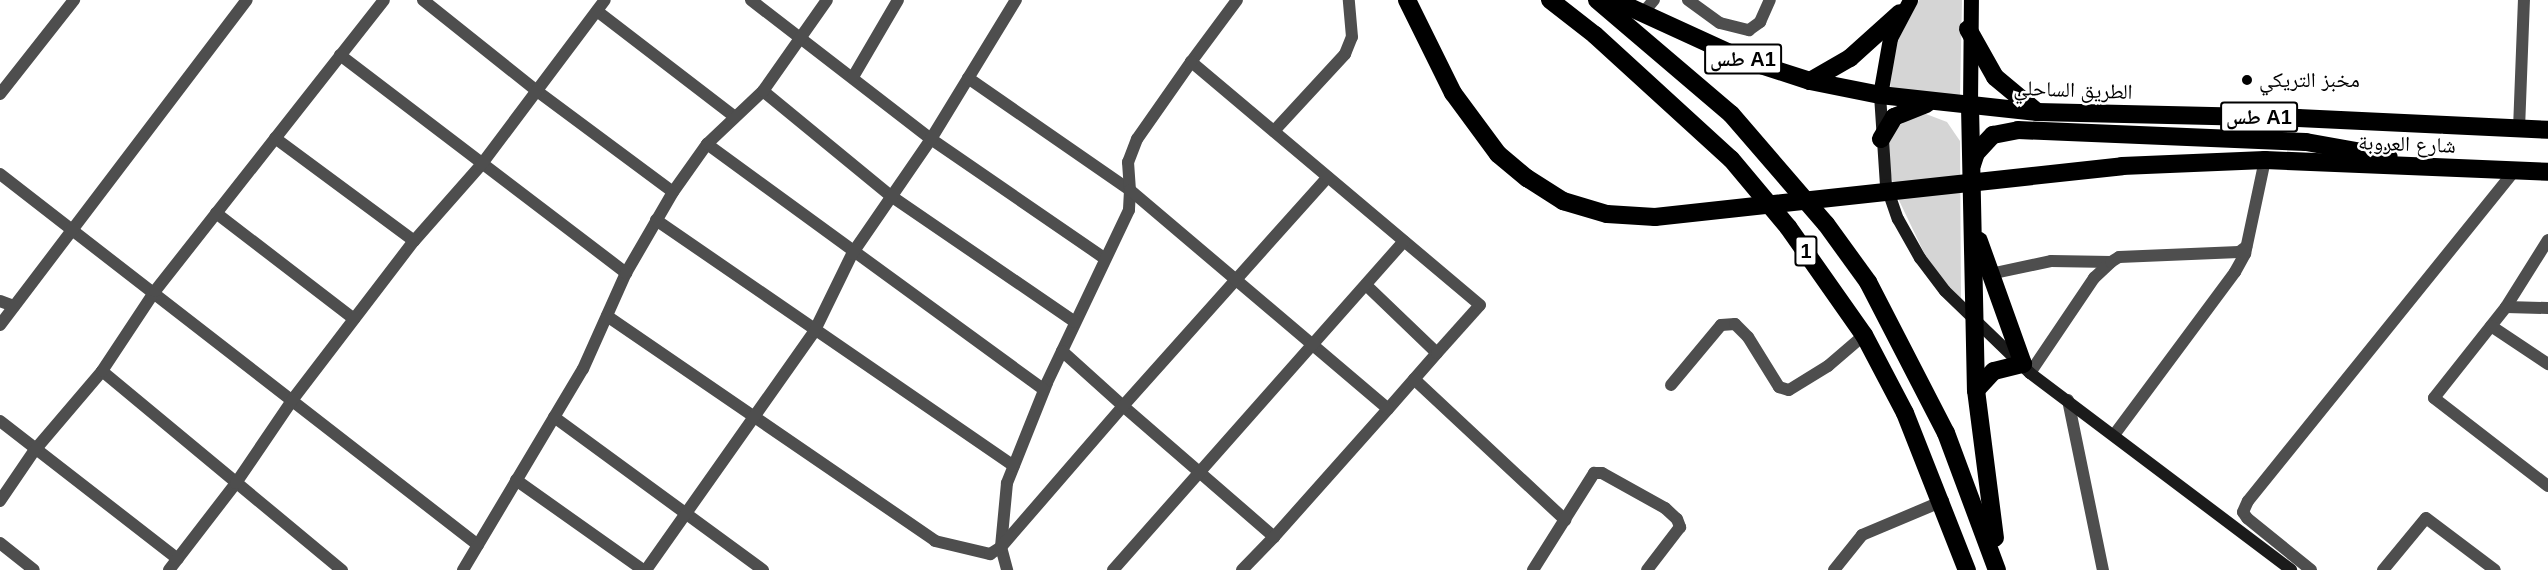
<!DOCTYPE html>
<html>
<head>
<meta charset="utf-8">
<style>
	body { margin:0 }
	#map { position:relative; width:2548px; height:570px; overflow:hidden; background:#fff; font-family:Arial,"Noto Naskh Arabic",sans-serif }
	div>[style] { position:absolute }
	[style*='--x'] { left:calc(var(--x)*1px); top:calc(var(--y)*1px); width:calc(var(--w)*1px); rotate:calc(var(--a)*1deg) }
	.green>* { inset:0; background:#d5d5d5 }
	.street>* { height:12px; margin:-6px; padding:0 6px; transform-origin:6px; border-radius:6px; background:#4e4e4e }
	.secondary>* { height:12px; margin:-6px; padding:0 6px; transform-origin:6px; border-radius:6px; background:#1b1b1b }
	.primary>* { height:15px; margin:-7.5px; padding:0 7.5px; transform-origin:7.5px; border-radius:7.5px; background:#000 }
	.highway>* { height:18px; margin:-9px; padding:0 9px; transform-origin:9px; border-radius:9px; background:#000 }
	.dots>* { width:16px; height:16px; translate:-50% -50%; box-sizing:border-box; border:3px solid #fff; border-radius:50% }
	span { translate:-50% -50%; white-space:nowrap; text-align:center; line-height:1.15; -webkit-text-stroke:5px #fff; paint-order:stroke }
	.shield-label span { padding:2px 4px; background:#fff; border:2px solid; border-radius:4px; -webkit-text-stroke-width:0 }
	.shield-label { font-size:20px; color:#000; font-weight:700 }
	.poi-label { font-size:21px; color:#000 }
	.left { translate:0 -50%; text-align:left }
	.street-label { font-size:21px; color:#000 }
</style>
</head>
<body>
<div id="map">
	<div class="green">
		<div style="clip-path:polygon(1919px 0,1962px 0,1960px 96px,1890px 89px,1895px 46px)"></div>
		<div style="clip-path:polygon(1926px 114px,1947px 122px,1960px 141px,1961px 301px,1928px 261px,1895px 192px,1888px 163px,1889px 140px,1894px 129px,1914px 116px)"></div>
	</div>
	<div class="street">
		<div style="--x:423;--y:0;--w:146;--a:38.6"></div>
		<div style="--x:537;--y:91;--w:169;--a:36.6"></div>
		<div style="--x:751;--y:0;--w:227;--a:37.7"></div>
		<div style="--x:931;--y:139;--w:210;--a:34.5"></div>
		<div style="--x:1688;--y:0;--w:39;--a:36"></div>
		<div style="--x:1720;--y:23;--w:30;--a:14"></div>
		<div style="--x:1749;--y:30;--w:14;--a:-36"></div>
		<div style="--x:1760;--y:22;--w:24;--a:-66"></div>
		<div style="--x:597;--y:11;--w:174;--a:37.5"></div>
		<div style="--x:1643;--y:13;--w:17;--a:-50"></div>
		<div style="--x:340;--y:55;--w:360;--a:37.3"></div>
		<div style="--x:1191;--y:62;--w:77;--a:-53.4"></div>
		<div style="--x:853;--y:77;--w:89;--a:-59.7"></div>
		<div style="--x:968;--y:78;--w:197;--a:34.7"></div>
		<div style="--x:1130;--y:190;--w:20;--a:93"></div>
		<div style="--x:1129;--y:210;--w:191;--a:115.4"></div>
		<div style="--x:1047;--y:383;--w:108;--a:111.8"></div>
		<div style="--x:1007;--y:483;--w:64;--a:95.4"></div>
		<div style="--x:1001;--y:547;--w:24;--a:75"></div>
		<div style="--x:763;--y:91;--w:166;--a:39.4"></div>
		<div style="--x:891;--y:196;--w:223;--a:34.4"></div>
		<div style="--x:0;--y:94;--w:120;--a:-51.8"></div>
		<div style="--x:2519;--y:129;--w:129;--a:-87.8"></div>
		<div style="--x:1274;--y:131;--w:105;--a:-47.3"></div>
		<div style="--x:1345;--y:54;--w:18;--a:-68"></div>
		<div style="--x:1352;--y:37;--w:37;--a:-95"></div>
		<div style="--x:275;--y:138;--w:173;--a:36.5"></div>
		<div style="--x:707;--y:144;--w:417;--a:36.1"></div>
		<div style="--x:0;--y:174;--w:605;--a:37.82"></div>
		<div style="--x:216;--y:213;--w:174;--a:37.5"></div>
		<div style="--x:656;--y:220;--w:434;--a:34.5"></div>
		<div style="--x:2548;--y:240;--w:79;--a:122.1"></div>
		<div style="--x:2506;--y:307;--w:116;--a:128.4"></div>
		<div style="--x:2434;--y:398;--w:144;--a:37.7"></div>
		<div style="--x:1990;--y:274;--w:62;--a:-12"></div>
		<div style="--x:2051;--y:261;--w:60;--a:1"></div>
		<div style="--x:1366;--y:285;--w:98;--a:43.8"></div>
		<div style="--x:0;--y:301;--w:15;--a:20"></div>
		<div style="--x:2506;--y:307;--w:42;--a:1.4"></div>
		<div style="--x:607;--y:316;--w:398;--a:34.4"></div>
		<div style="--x:935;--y:541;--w:57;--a:13.3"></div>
		<div style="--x:990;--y:554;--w:13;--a:-32"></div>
		<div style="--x:1001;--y:547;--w:186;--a:-49.1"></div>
		<div style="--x:1123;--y:406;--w:200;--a:40.9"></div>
		<div style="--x:1274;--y:537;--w:46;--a:134.1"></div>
		<div style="--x:0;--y:325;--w:408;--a:-52.8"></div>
		<div style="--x:2491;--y:326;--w:69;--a:33.7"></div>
		<div style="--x:1062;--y:351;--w:82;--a:42"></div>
		<div style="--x:1123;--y:406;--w:307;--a:-48.2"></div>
		<div style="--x:102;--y:371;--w:312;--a:39.7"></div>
		<div style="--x:2030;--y:373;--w:115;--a:-56"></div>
		<div style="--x:2094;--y:278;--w:23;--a:-43"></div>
		<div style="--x:2111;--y:262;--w:9;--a:-32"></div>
		<div style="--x:2119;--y:257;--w:120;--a:-2.4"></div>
		<div style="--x:2239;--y:252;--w:9;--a:-36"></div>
		<div style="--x:1414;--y:379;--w:207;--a:43"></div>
		<div style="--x:1671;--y:385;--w:78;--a:-50.2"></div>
		<div style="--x:1721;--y:325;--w:14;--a:-4"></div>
		<div style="--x:1735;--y:324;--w:18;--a:45"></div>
		<div style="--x:1748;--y:337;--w:59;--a:58.2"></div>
		<div style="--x:1779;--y:387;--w:10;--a:17"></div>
		<div style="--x:1789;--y:390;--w:46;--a:-31.6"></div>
		<div style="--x:1828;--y:366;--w:48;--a:-40.7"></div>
		<div style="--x:2068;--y:400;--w:174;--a:78.4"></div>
		<div style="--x:554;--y:417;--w:259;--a:36.2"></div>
		<div style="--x:0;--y:421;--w:225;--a:37.8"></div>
		<div style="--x:2114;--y:435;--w:203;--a:-53.4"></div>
		<div style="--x:2235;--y:272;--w:21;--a:-61"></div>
		<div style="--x:2245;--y:254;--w:96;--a:-78"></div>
		<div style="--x:516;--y:480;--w:156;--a:35.3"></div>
		<div style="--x:0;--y:501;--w:60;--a:-55.8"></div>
		<div style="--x:34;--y:451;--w:105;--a:-49.6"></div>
		<div style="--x:102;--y:371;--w:96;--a:-56.5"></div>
		<div style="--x:155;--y:291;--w:370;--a:-51.8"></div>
		<div style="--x:1274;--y:537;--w:171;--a:-48.3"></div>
		<div style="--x:1388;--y:409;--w:74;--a:-48.8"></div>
		<div style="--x:1437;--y:353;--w:64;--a:-48.1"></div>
		<div style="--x:1480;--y:305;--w:378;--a:-139.9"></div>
		<div style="--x:1191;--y:62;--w:94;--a:125"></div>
		<div style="--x:1137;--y:139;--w:25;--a:111"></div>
		<div style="--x:1128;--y:162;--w:28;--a:86"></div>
		<div style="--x:1130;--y:190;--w:338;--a:40.3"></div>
		<div style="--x:0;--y:543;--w:43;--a:38.5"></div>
		<div style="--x:169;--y:570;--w:110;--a:-52.4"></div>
		<div style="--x:236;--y:483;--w:102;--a:-55.8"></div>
		<div style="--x:293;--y:399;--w:199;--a:-52.6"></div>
		<div style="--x:414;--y:241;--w:101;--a:-48.6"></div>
		<div style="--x:481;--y:165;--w:206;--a:-53.1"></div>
		<div style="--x:463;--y:570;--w:234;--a:-59.2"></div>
		<div style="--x:583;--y:369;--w:105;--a:-65.9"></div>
		<div style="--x:626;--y:273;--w:94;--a:-59.9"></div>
		<div style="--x:673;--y:192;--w:59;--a:-54.7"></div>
		<div style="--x:707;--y:144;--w:77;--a:-43.4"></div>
		<div style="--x:763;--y:91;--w:111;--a:-54.9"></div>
		<div style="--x:646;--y:570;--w:291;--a:-54.8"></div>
		<div style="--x:814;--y:332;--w:87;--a:-64"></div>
		<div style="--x:852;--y:254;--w:140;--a:-55.5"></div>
		<div style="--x:931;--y:139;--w:163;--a:-58.6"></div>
		<div style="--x:1113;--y:570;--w:439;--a:-48.5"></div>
		<div style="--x:1533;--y:570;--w:115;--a:-57.8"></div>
		<div style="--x:1594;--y:473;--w:8;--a:0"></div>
		<div style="--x:1602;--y:473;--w:72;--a:29.1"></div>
		<div style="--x:1665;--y:508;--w:16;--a:43"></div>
		<div style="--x:1677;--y:519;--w:9;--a:69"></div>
		<div style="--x:1680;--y:527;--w:54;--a:127.5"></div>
		<div style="--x:1834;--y:570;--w:45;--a:-51.3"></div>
		<div style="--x:1862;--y:535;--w:88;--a:-22.8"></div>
		<div style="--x:2311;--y:570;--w:82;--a:-140.9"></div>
		<div style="--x:2247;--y:518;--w:7;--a:-124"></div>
		<div style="--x:2243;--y:512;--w:12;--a:-66"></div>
		<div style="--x:2248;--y:501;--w:425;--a:-51.1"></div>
		<div style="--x:2383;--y:570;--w:67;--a:-50.4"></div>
		<div style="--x:2426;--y:518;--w:86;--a:37"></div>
	</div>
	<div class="secondary">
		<div style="--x:1880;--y:95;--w:90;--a:86.2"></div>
		<div style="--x:1886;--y:185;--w:36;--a:71"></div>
		<div style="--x:1898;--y:219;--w:45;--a:60.6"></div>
		<div style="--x:1920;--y:258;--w:41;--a:52.9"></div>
		<div style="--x:1945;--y:291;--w:118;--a:44"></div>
		<div style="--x:2030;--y:373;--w:327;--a:37"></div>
	</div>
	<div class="primary">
		<div style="--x:1880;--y:95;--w:58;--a:-80"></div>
		<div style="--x:1890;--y:38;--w:43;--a:-62.2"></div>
		<div style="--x:1970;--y:106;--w:106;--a:-89.5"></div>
	</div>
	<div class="highway">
		<div style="--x:1407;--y:0;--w:104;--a:63.7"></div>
		<div style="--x:1453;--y:93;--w:76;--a:53.6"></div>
		<div style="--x:1498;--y:154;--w:38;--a:40"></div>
		<div style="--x:1527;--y:178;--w:43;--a:32.6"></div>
		<div style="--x:1563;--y:201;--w:46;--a:16.5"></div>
		<div style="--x:1607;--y:214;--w:48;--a:3.6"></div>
		<div style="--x:1655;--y:217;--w:470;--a:-6.2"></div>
		<div style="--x:2122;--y:166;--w:143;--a:-2.4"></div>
		<div style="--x:2265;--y:160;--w:283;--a:2.4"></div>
		<div style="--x:1550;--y:0;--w:57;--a:37.9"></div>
		<div style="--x:1595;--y:35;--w:184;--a:42.4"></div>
		<div style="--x:1731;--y:159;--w:89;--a:50"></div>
		<div style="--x:1788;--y:227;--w:132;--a:54.9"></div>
		<div style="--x:1864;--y:335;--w:88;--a:62.3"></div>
		<div style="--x:1905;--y:413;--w:169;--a:68.5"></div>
		<div style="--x:1597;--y:0;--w:176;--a:40.4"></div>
		<div style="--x:1731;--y:114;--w:145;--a:49.2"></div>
		<div style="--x:1826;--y:224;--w:72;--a:54.1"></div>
		<div style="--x:1868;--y:282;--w:170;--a:62.7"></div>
		<div style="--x:1946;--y:433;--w:146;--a:69.6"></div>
		<div style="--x:1614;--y:0;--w:144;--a:24.6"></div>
		<div style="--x:1745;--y:60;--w:68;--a:17.9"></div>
		<div style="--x:1810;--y:81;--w:71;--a:11.3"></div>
		<div style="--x:1880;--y:95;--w:158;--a:6.2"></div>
		<div style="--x:2037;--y:112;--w:261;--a:1.3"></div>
		<div style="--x:2298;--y:118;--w:250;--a:2.7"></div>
		<div style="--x:1968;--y:29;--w:55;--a:60.6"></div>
		<div style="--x:1995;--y:77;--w:53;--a:39.7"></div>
		<div style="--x:1810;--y:81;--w:46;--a:-29.9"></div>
		<div style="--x:1850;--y:58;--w:67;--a:-42"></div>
		<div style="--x:1970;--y:106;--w:284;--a:88.8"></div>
		<div style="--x:1976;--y:390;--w:149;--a:82.7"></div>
		<div style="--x:1881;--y:139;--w:26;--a:-59"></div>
		<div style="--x:1894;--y:117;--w:35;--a:-22"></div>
		<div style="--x:1972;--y:165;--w:13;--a:-72"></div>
		<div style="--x:1976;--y:153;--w:25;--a:-47"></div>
		<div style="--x:1993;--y:135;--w:25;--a:-11"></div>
		<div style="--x:2018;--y:130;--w:288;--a:2.4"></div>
		<div style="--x:2306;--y:142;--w:84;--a:10.2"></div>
		<div style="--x:1976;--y:390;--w:26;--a:-47"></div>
		<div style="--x:1994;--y:371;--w:30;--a:-14"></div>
		<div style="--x:2023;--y:364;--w:131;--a:-109.7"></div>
	</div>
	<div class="dots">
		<div style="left:2247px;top:80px;background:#000"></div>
	</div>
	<div class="shield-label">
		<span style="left:1743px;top:59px">طس A1</span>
		<span style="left:2259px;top:117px">طس A1</span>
		<span style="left:1806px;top:251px">1</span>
	</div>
	<div class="poi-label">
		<span class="left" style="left:2259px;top:80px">مخبز التريكي</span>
	</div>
	<div class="street-label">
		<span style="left:2073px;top:90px;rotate:2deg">الطريق الساحلي</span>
		<span style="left:2407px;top:144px;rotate:2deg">شارع العروبة</span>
	</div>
</div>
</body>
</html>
